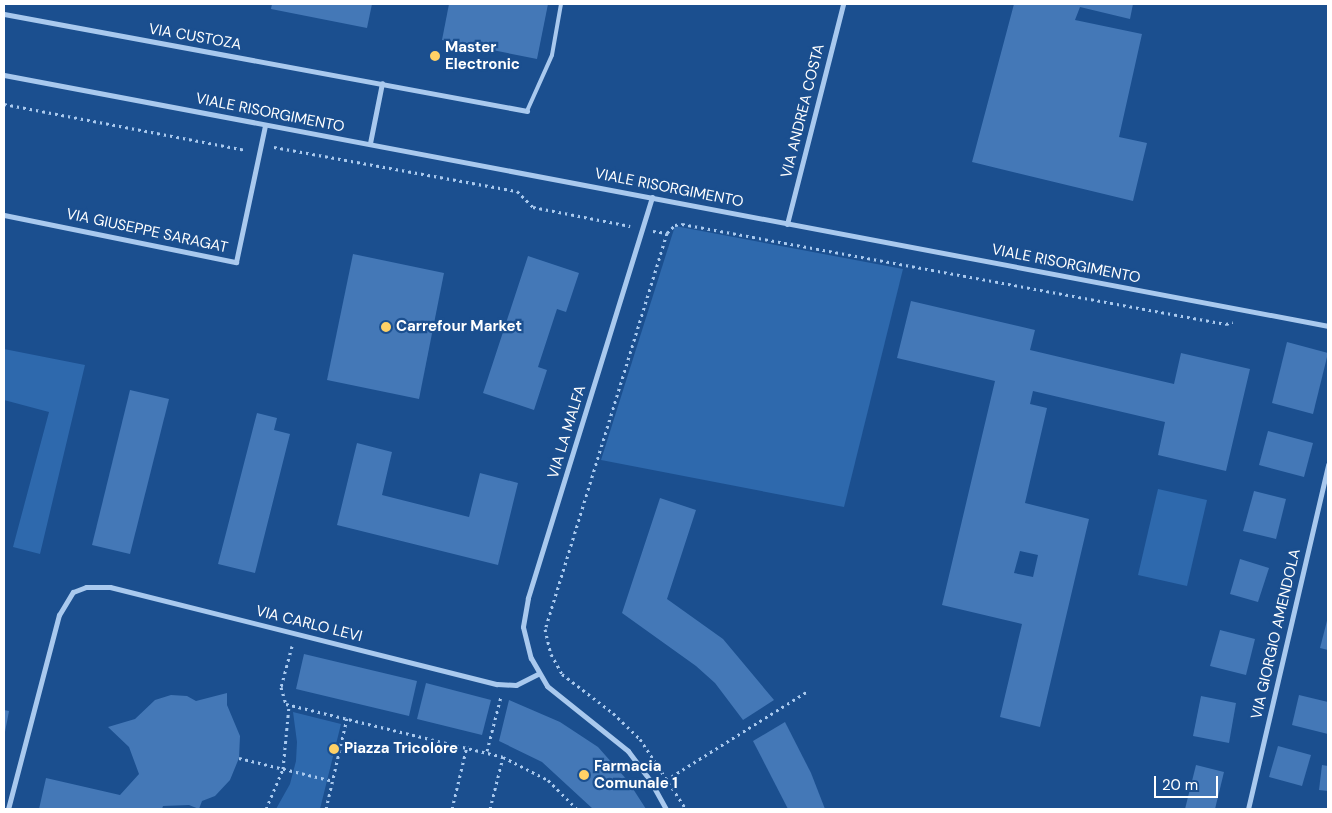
<!DOCTYPE html>
<html>
<head>
<meta charset="utf-8">
<style>
	body { margin:0 }
	#map { position:relative; width:1332px; height:813px; overflow:hidden; background:#1b4f8f; font-family:"DM Sans",sans-serif }
	div>[style] { position:absolute }
	[style*='--x'] { left:calc(var(--x)*1px); top:calc(var(--y)*1px); width:calc(var(--w)*1px); rotate:calc(var(--a)*1deg) }
	.green>* { inset:0; background:#2e69ad }
	.building>* { inset:0; background:#4478b7 }
	.path>* { height:3px; margin-top:-1.5px; transform-origin:0; background:repeating-linear-gradient(90deg,#a9c9ee 0 2.5px,transparent 0 6.5px) }
	.lane>* { height:4px; margin:-2px; padding:0 2px; transform-origin:2px; border-radius:2px; background:#a9c9ee }
	.street>* { height:5px; margin:-2.5px; padding:0 2.5px; transform-origin:2.5px; border-radius:2.5px; background:#a9c9ee }
	.dots>* { width:14px; height:14px; translate:-50% -50%; box-sizing:border-box; border:2px solid #1b4f8f; border-radius:50% }
	span { translate:-50% -50%; white-space:nowrap; text-align:center; line-height:1.15; -webkit-text-stroke:4.5px #1b4f8f; paint-order:stroke }
	.street-label { font-size:15px; color:#fff }
	.poi-label { font-size:15px; color:#fff; font-weight:700 }
	.left { translate:0 -50%; text-align:left }
	.frame { position:absolute; inset:0; border:5px solid #fff; pointer-events:none }
	.scale { position:absolute; left:1154px; top:776px; width:64px; height:22px; box-sizing:border-box; border:2px solid #fff; border-top:0; padding-left:6px; font-size:15px; line-height:18px; white-space:nowrap; color:#fff; -webkit-text-stroke:4px #1b4f8f; paint-order:stroke }
</style>
</head>
<body>
<div id="map">
	<div class="green">
		<div style="clip-path:polygon(675px 226px,903px 269px,844px 507px,601px 460px)"></div>
		<div style="clip-path:polygon(4px 349px,85px 365px,40px 554px,13px 547px,49px 412px,4px 400px)"></div>
		<div style="clip-path:polygon(1158px 489px,1207px 500px,1187px 586px,1138px 575px)"></div>
		<div style="clip-path:polygon(293px 712px,341px 724px,320px 809px,276px 809px,290px 784px,296px 761px,297px 742px)"></div>
	</div>
	<div class="building">
		<div style="clip-path:polygon(272px 4px,372px 4px,367px 28px,271px 9px)"></div>
		<div style="clip-path:polygon(449px 4px,548px 4px,537px 59px,442px 40px)"></div>
		<div style="clip-path:polygon(1014px 4px,1133px 4px,1130px 19px,1080px 7px,1075px 20px,1142px 34px,1119px 137px,1147px 143px,1133px 201px,972px 162px)"></div>
		<div style="clip-path:polygon(353px 254px,444px 273px,419px 399px,327px 380px)"></div>
		<div style="clip-path:polygon(528px 256px,579px 273px,566px 312px,557px 309px,538px 367px,547px 370px,534px 410px,483px 393px)"></div>
		<div style="clip-path:polygon(evenodd,911px 301px,1035px 330px,1030px 350px,1174px 384px,1181px 353px,1250px 369px,1226px 471px,1158px 455px,1165px 422px,1033px 391px,1030px 404px,1047px 408px,1025px 503px,1089px 519px,1040px 727px,1000px 717px,1022px 624px,942px 605px,995px 381px,897px 358px,911px 301px,1020px 551px,1038px 555px,1033px 577px,1014px 573px,1020px 551px)"></div>
		<div style="clip-path:polygon(1287px 342px,1328px 353px,1313px 414px,1272px 403px)"></div>
		<div style="clip-path:polygon(130px 390px,169px 399px,130px 554px,92px 545px)"></div>
		<div style="clip-path:polygon(257px 413px,277px 418px,274px 430px,290px 434px,255px 573px,218px 564px)"></div>
		<div style="clip-path:polygon(1268px 431px,1313px 443px,1304px 477px,1259px 465px)"></div>
		<div style="clip-path:polygon(357px 443px,392px 452px,382px 495px,469px 517px,480px 473px,518px 483px,498px 565px,337px 525px)"></div>
		<div style="clip-path:polygon(1254px 491px,1286px 499px,1276px 539px,1243px 531px)"></div>
		<div style="clip-path:polygon(660px 498px,696px 510px,667px 599px,723px 639px,774px 700px,743px 720px,715px 683px,696px 666px,622px 613px)"></div>
		<div style="clip-path:polygon(1240px 559px,1269px 568px,1258px 602px,1230px 594px)"></div>
		<div style="clip-path:polygon(1328px 617px,1328px 650px,1320px 648px)"></div>
		<div style="clip-path:polygon(1220px 630px,1255px 639px,1246px 675px,1210px 666px)"></div>
		<div style="clip-path:polygon(304px 654px,417px 681px,409px 716px,296px 689px)"></div>
		<div style="clip-path:polygon(426px 683px,491px 700px,482px 735px,417px 719px)"></div>
		<div style="clip-path:polygon(227px 693px,227px 705px,240px 736px,239px 758px,230px 780px,215px 796px,202px 801px,199px 809px,189px 805px,163px 806px,162px 809px,39px 809px,46px 778px,120px 795px,139px 774px,129px 747px,108px 727px,135px 719px,155px 700px,171px 695px,187px 696px,196px 701px)"></div>
		<div style="clip-path:polygon(1299px 695px,1328px 702px,1328px 734px,1292px 725px)"></div>
		<div style="clip-path:polygon(1201px 696px,1236px 703px,1229px 743px,1193px 736px)"></div>
		<div style="clip-path:polygon(509px 700px,560px 722px,598px 747px,628px 781px,646px 809px,593px 809px,542px 762px,499px 741px)"></div>
		<div style="clip-path:polygon(4px 710px,9px 711px,5px 732px,4px 732px)"></div>
		<div style="clip-path:polygon(785px 722px,811px 773px,825px 809px,788px 809px,753px 741px)"></div>
		<div style="clip-path:polygon(1278px 746px,1311px 755px,1302px 786px,1269px 777px)"></div>
		<div style="clip-path:polygon(1196px 765px,1224px 772px,1215px 809px,1185px 809px)"></div>
		<div style="clip-path:polygon(1322px 765px,1328px 766px,1328px 791px,1319px 790px)"></div>
	</div>
	<div class="path">
		<div style="--x:4;--y:104;--w:246;--a:10.8"></div>
		<div style="--x:274;--y:147;--w:247;--a:10.3"></div>
		<div style="--x:517;--y:191;--w:23;--a:45"></div>
		<div style="--x:533;--y:207;--w:99;--a:11.1"></div>
		<div style="--x:653;--y:231;--w:14;--a:8"></div>
		<div style="--x:667;--y:233;--w:11;--a:-45"></div>
		<div style="--x:675;--y:225;--w:7;--a:-8"></div>
		<div style="--x:682;--y:224;--w:553;--a:10.42"></div>
		<div style="--x:1226;--y:324;--w:7;--a:-16"></div>
		<div style="--x:667;--y:233;--w:414;--a:107.1"></div>
		<div style="--x:545;--y:629;--w:26;--a:77"></div>
		<div style="--x:551;--y:654;--w:23;--a:61"></div>
		<div style="--x:562;--y:674;--w:64;--a:37.4"></div>
		<div style="--x:613;--y:713;--w:37;--a:44"></div>
		<div style="--x:640;--y:739;--w:84;--a:56.7"></div>
		<div style="--x:292;--y:646;--w:42;--a:105"></div>
		<div style="--x:281;--y:687;--w:18;--a:74"></div>
		<div style="--x:286;--y:704;--w:223;--a:13.7"></div>
		<div style="--x:503;--y:757;--w:51;--a:27.1"></div>
		<div style="--x:548;--y:780;--w:41;--a:45"></div>
		<div style="--x:487;--y:751;--w:57;--a:-75.7"></div>
		<div style="--x:239;--y:758;--w:97;--a:13.7"></div>
		<div style="--x:666;--y:780;--w:168;--a:-32.1"></div>
		<div style="--x:266;--y:809;--w:43;--a:-67"></div>
		<div style="--x:283;--y:769;--w:64;--a:-84.6"></div>
		<div style="--x:326;--y:809;--w:93;--a:-77"></div>
		<div style="--x:452;--y:809;--w:65;--a:-76.6"></div>
		<div style="--x:490;--y:809;--w:54;--a:-76"></div>
	</div>
	<div class="lane">
		<div style="--x:527;--y:111;--w:61;--a:-65.9"></div>
		<div style="--x:552;--y:55;--w:52;--a:-80"></div>
	</div>
	<div class="street">
		<div style="--x:4;--y:14;--w:532;--a:10.51"></div>
		<div style="--x:4;--y:75;--w:1348;--a:10.73"></div>
		<div style="--x:370;--y:143;--w:61;--a:-78.7"></div>
		<div style="--x:652;--y:197;--w:420;--a:107.2"></div>
		<div style="--x:528;--y:598;--w:29;--a:100"></div>
		<div style="--x:523;--y:627;--w:32;--a:76"></div>
		<div style="--x:531;--y:658;--w:32;--a:60"></div>
		<div style="--x:547;--y:686;--w:104;--a:38.7"></div>
		<div style="--x:628;--y:751;--w:39;--a:53"></div>
		<div style="--x:651;--y:782;--w:31;--a:61"></div>
		<div style="--x:4;--y:215;--w:237;--a:11.5"></div>
		<div style="--x:236;--y:262;--w:140;--a:-78"></div>
		<div style="--x:787;--y:224;--w:227;--a:-75.7"></div>
		<div style="--x:8;--y:809;--w:201;--a:-75.3"></div>
		<div style="--x:59;--y:615;--w:27;--a:-59"></div>
		<div style="--x:73;--y:592;--w:14;--a:-21"></div>
		<div style="--x:86;--y:587;--w:24;--a:0"></div>
		<div style="--x:110;--y:587;--w:399;--a:14.1"></div>
		<div style="--x:497;--y:684;--w:19;--a:3"></div>
		<div style="--x:516;--y:685;--w:25;--a:-27"></div>
		<div style="--x:1248;--y:809;--w:354;--a:-76.9"></div>
	</div>
	<div class="dots">
		<div style="left:435px;top:56px;background:#ffd166"></div>
		<div style="left:386px;top:327px;background:#ffd166"></div>
		<div style="left:334px;top:749px;background:#ffd166"></div>
		<div style="left:584px;top:775px;background:#ffd166"></div>
	</div>
	<div class="street-label">
		<span style="left:195px;top:37px;rotate:10deg">VIA CUSTOZA</span>
		<span style="left:803px;top:111px;rotate:-76deg">VIA ANDREA COSTA</span>
		<span style="left:270px;top:113px;rotate:11deg">VIALE RISORGIMENTO</span>
		<span style="left:669px;top:188px;rotate:11deg">VIALE RISORGIMENTO</span>
		<span style="left:147px;top:231px;rotate:12deg">VIA GIUSEPPE SARAGAT</span>
		<span style="left:1066px;top:264px;rotate:11deg">VIALE RISORGIMENTO</span>
		<span style="left:567px;top:432px;rotate:-73deg">VIA LA MALFA</span>
		<span style="left:309px;top:624px;rotate:14deg">VIA CARLO LEVI</span>
		<span style="left:1276px;top:634px;rotate:-77deg">VIA GIORGIO AMENDOLA</span>
	</div>
	<div class="poi-label">
		<span class="left" style="left:445px;top:56px">Master<br>Electronic</span>
		<span class="left" style="left:396px;top:327px">Carrefour Market</span>
		<span class="left" style="left:344px;top:749px">Piazza Tricolore</span>
		<span class="left" style="left:594px;top:775px">Farmacia<br>Comunale 1</span>
	</div>
	<div class="frame"></div>
	<div class="scale">20 m</div>
</div>
</body>
</html>
